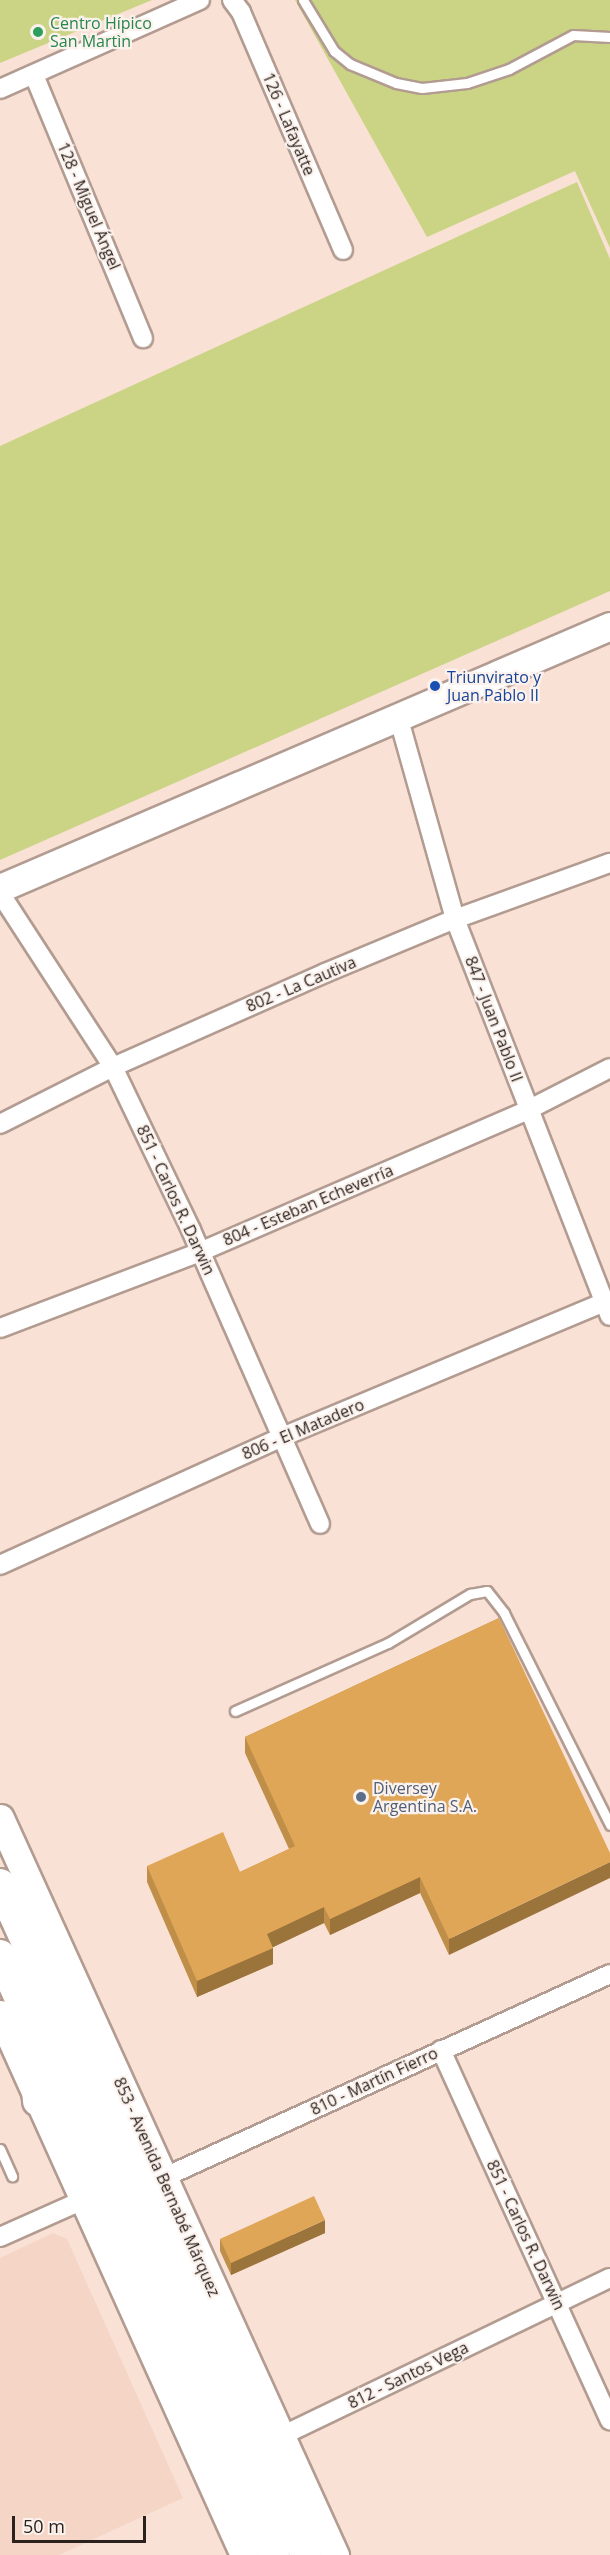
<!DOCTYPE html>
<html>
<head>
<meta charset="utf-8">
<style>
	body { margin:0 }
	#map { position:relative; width:610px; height:2555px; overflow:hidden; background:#fae1d6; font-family:"Open Sans",sans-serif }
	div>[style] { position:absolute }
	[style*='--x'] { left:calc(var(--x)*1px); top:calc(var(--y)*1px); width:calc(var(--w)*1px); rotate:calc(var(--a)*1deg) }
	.built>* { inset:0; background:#f5d5c6 }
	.green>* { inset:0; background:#cad484 }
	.roads { filter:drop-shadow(2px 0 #b29b90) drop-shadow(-2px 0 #b29b90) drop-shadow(0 2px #b29b90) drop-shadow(0 -2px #b29b90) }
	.lane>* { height:9px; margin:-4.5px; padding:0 4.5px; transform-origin:4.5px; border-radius:4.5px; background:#fff }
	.street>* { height:18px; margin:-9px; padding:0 9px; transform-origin:9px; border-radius:9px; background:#fff }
	.secondary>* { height:27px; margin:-13.5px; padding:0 13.5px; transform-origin:13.5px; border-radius:13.5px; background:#fff }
	.primary>* { height:30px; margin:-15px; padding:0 15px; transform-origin:15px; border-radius:15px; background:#fff }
	.wall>* { inset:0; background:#bf8f4a }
	.shaded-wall>* { inset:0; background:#9b743c }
	.building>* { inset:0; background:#dea656 }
	.dots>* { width:16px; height:16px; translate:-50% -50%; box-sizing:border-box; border:3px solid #fcf2ed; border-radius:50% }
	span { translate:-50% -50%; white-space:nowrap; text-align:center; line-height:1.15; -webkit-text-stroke:4.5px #fcf2ed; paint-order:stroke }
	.leisure-label { font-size:16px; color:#27864d }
	.left { translate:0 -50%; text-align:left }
	.street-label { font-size:16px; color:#2b221e }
	.transit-label { font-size:16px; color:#164399 }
	.service-label { font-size:16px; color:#4e5e75 }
	.scale { position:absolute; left:12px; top:2516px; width:134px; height:27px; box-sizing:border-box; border:3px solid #2b221e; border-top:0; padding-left:8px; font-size:18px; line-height:21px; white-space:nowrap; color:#2b221e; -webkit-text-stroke:4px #fcf2ed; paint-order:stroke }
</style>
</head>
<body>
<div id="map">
	<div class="built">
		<div style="clip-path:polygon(53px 2233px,67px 2239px,183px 2498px,59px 2555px,0 2555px,0 2258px)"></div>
	</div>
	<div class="green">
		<div style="clip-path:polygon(0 0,152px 0,0 63px)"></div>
		<div style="clip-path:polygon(295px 0,610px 0,610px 248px,575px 171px,427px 237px)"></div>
		<div style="clip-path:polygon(577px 182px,610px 259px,610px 591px,0 860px,0 446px)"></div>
	</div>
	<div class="roads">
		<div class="lane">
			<div style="--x:303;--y:0;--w:60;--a:58.7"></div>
			<div style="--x:334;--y:51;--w:21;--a:39"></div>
			<div style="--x:350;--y:64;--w:50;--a:22.4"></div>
			<div style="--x:396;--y:83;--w:26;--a:11"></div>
			<div style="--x:422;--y:88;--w:45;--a:-6.3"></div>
			<div style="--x:467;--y:83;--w:44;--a:-18.4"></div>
			<div style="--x:509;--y:69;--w:72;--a:-28"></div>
			<div style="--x:573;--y:35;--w:37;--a:3"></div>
			<div style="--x:235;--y:1711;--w:167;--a:-24"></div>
			<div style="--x:388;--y:1643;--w:96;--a:-30.9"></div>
			<div style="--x:470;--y:1594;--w:17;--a:-10"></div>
			<div style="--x:487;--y:1591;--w:28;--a:52"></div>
			<div style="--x:504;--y:1613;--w:237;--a:63.4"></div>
			<div style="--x:0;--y:2149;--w:30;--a:66"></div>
		</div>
		<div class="street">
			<div style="--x:232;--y:0;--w:15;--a:53"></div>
			<div style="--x:241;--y:12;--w:259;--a:66.8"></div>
			<div style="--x:34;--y:75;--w:285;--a:67.5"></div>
			<div style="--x:0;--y:89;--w:219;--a:-24"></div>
			<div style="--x:398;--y:716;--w:211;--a:74.3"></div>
			<div style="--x:455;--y:919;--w:426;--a:68.7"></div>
			<div style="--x:0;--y:893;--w:207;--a:57"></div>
			<div style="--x:113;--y:1067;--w:181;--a:64.4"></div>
			<div style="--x:191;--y:1230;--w:321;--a:66.3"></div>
			<div style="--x:0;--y:1124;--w:127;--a:-26.8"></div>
			<div style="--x:113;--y:1067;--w:232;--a:-23.9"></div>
			<div style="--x:325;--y:973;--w:141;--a:-22.6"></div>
			<div style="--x:455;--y:919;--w:165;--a:-19.9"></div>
			<div style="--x:0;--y:1328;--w:214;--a:-20.8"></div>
			<div style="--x:200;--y:1252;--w:357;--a:-23.4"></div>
			<div style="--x:528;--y:1110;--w:92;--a:-27.1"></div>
			<div style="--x:0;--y:1565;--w:310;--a:-24.4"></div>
			<div style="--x:282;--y:1437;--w:355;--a:-22.7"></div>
			<div style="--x:441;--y:2050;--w:407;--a:65.5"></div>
			<div style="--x:154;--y:2182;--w:501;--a:-24.52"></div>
			<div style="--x:0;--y:2237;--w:91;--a:-24"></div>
			<div style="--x:271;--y:2441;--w:376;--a:-25.7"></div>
		</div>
		<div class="secondary">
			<div style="--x:0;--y:888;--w:664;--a:-23.24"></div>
			<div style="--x:0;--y:1818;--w:810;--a:65.56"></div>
			<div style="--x:0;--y:2014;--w:593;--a:65.72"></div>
		</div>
		<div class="primary">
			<div style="--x:0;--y:1884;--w:737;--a:65.49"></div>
			<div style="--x:0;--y:1955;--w:660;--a:65.46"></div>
			<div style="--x:34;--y:2045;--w:56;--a:85.9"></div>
		</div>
	</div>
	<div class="wall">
		<div style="clip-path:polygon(499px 1618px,449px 1955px,420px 1893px,330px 1935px,324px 1923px,273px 1947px,273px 1964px,197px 1997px,147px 1882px,147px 1866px,240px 1872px,289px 1849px,245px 1753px,245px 1737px)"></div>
		<div style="clip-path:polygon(325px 2233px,231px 2275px,220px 2251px,220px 2239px)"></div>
	</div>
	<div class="shaded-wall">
		<div style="clip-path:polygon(610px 1862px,610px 1878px,449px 1955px,449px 1939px)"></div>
		<div style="clip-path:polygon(420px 1877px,420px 1893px,330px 1935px,330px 1919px)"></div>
		<div style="clip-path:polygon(324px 1907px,324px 1923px,267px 1950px,267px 1934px)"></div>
		<div style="clip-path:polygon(273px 1948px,273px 1964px,197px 1997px,197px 1981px)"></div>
		<div style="clip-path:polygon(325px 2220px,325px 2233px,231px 2275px,231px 2263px)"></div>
	</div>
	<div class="building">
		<div style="clip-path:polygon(499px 1618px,610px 1853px,610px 1862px,449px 1939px,420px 1877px,330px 1919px,324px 1907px,267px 1934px,273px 1948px,197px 1981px,147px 1866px,223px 1832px,240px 1872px,295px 1846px,245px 1737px)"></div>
		<div style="clip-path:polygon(314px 2196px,325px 2220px,231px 2263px,220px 2239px)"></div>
	</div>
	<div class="dots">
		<div style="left:38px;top:32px;background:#2e9e5b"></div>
		<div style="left:435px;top:686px;background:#1a4fb4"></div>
		<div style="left:361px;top:1797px;background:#5c6f8a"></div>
	</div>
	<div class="leisure-label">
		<span class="left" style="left:50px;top:32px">Centro Hípico<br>San Martìn</span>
	</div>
	<div class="street-label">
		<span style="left:289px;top:124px;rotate:67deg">126 - Lafayatte</span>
		<span style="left:89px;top:206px;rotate:67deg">128 - Miguel Ángel</span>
		<span style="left:301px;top:984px;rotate:-23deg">802 - La Cautiva</span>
		<span style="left:494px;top:1019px;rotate:69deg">847 - Juan Pablo II</span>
		<span style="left:176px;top:1200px;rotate:65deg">851 - Carlos R. Darwin</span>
		<span style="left:308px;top:1205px;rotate:-23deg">804 - Esteban Echeverría</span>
		<span style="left:303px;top:1429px;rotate:-23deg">806 - El Matadero</span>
		<span style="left:374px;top:2081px;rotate:-25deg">810 - Martín Fierro</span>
		<span style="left:167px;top:2187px;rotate:66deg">853 - Avenida Bernabé Márquez</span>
		<span style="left:526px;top:2235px;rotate:65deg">851 - Carlos R. Darwin</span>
		<span style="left:408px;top:2375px;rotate:-26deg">812 - Santos Vega</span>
	</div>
	<div class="transit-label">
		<span class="left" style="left:447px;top:686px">Triunvirato y<br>Juan Pablo II</span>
	</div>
	<div class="service-label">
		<span class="left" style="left:373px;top:1797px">Diversey<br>Argentina S.A.</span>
	</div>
	<div class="scale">50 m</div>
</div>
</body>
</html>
